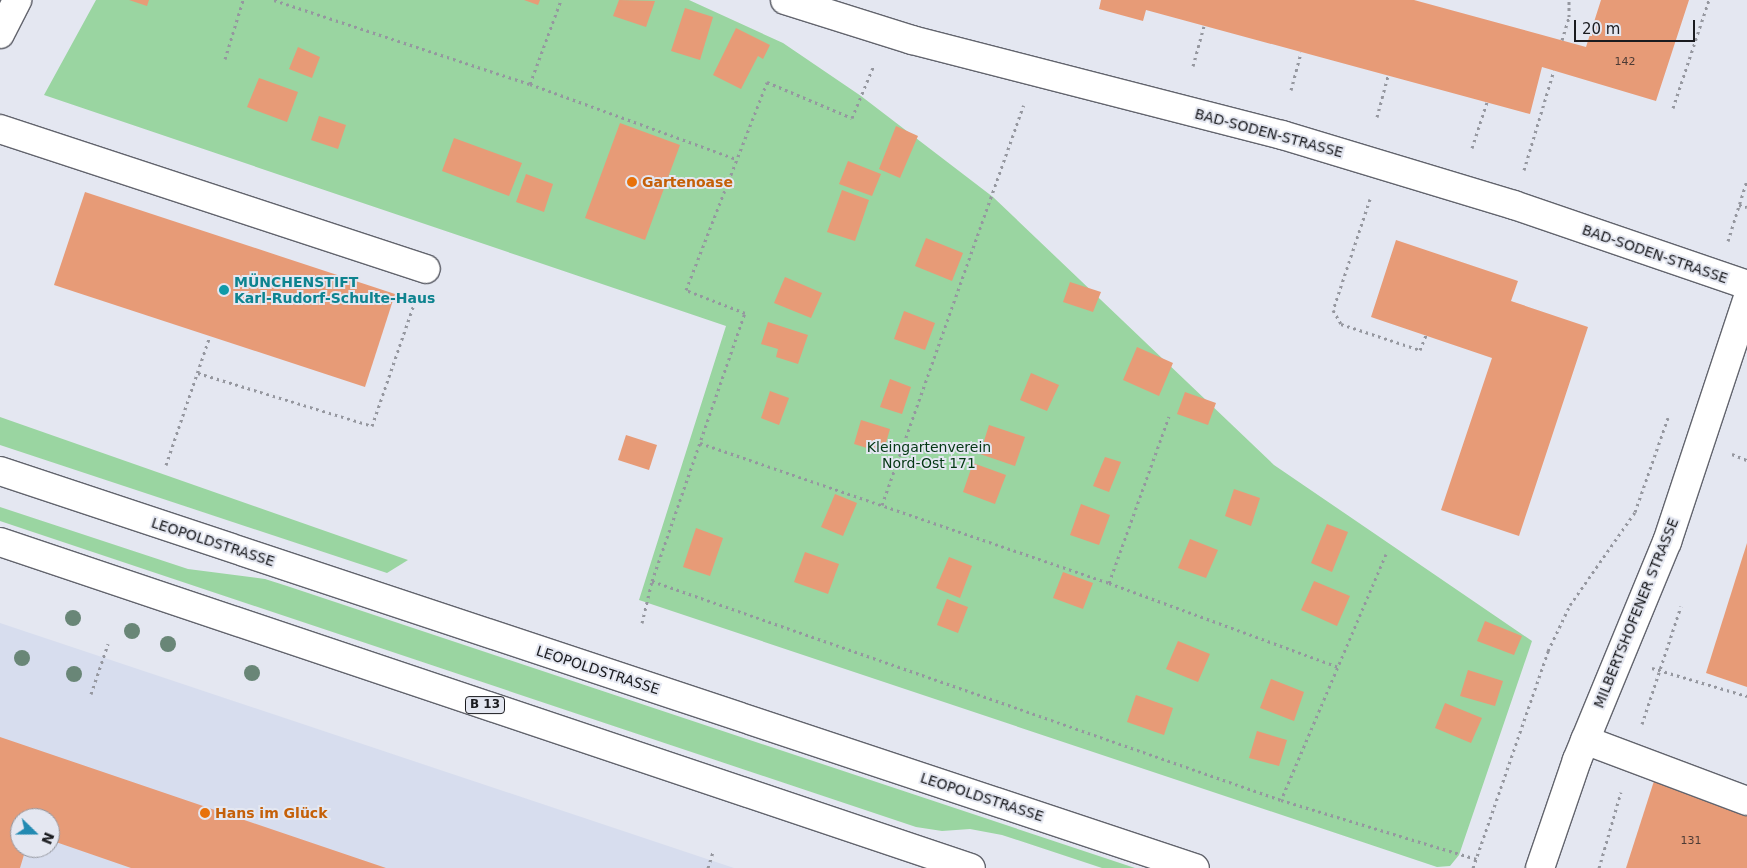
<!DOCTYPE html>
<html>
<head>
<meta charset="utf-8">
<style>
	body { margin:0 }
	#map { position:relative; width:1747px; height:868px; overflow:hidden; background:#e4e7f1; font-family:"DejaVu Sans",sans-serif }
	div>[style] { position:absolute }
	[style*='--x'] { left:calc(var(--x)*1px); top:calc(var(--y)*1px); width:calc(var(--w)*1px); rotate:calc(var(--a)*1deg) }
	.built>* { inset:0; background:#d7ddee }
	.green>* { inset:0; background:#9ad5a1 }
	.building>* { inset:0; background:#e79b77 }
	.path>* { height:3px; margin-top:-1.5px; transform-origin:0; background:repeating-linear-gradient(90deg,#95979f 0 2.5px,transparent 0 6.5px) }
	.roads { filter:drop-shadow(1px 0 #62646d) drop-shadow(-1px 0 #62646d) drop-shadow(0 1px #62646d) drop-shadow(0 -1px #62646d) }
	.minor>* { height:28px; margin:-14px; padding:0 14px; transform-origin:14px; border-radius:14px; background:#fff }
	.major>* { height:28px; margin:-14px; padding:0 14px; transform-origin:14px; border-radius:14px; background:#fff }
	.trees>* { width:16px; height:16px; margin:-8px; border-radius:50%; background:#698677 }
	.dots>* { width:14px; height:14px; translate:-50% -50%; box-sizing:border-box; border:2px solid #e4e7f1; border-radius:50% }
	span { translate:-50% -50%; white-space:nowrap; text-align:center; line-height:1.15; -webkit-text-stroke:4px #e4e7f1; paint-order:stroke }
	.number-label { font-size:11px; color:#4d3b35 }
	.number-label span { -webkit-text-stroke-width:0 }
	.shield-label span { padding:1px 4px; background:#e4e7f1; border:1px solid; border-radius:4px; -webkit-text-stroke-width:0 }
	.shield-label { font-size:12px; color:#1a1b1f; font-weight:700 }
	.street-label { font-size:14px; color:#1a1b1f }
	.food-label { font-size:14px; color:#c56008; font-weight:700 }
	.left { translate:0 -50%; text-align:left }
	.culture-label { font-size:14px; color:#0d838f; font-weight:700 }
	.park-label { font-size:14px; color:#043713 }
	.north { position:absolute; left:10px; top:808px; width:50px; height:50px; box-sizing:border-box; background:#e4e7f1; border:1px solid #93959d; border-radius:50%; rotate:112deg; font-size:14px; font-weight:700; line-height:20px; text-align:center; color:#1a1b1f }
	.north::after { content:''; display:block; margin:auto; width:18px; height:22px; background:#228ab2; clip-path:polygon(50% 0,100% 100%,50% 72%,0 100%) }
	.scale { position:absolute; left:1574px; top:20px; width:121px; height:22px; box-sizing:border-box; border:2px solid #1a1b1f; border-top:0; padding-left:6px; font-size:15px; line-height:18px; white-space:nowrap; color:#1a1b1f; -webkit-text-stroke:4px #e4e7f1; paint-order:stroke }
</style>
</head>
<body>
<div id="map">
	<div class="built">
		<div style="clip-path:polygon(evenodd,0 623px,698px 856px,734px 868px,0 868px,0 623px,20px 818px,50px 818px,50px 848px,20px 848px,20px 818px)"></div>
	</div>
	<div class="green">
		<div style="clip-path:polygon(96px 0,689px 0,783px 43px,861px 96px,993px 197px,1274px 465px,1532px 641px,1459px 855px,1450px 866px,1437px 867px,639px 600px,726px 326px,44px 95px)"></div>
		<div style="clip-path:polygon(0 417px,408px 560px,387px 573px,0 445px)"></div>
		<div style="clip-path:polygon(0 507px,188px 569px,265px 579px,287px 586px,1135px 868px,1102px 868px,1002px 835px,970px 829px,942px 831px,916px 827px,0 521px)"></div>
	</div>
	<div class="building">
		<div style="clip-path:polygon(129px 0,149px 0,147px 6px)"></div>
		<div style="clip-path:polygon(524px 0,540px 0,538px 5px)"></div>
		<div style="clip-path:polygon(619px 0,655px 1px,646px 27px,613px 16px)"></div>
		<div style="clip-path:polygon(1101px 0,1414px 0,1586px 47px,1601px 0,1689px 0,1656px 101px,1542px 67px,1530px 114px,1146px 10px,1143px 21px,1099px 9px)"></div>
		<div style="clip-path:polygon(685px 8px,713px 17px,700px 60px,671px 51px)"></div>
		<div style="clip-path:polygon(736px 28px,770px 45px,763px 59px,758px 56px,741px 89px,713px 75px)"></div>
		<div style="clip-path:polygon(298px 47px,320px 57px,312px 78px,289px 69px)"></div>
		<div style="clip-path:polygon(259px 78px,298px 92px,287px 122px,247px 107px)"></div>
		<div style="clip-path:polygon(319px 116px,346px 125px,338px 149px,311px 140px)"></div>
		<div style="clip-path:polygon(620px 123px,680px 145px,645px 240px,585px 218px)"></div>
		<div style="clip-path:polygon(896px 126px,918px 136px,900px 178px,879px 169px)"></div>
		<div style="clip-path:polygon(454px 138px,522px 163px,509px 196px,442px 171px)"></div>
		<div style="clip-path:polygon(848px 161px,881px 174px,872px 196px,839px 184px)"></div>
		<div style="clip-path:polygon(526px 174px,553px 184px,544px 212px,516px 202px)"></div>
		<div style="clip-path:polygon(842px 190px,869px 200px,855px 241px,827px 232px)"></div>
		<div style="clip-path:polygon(85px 192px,395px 294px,365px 387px,54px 285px)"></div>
		<div style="clip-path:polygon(926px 238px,963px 253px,952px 281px,915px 266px)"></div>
		<div style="clip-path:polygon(1396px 240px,1518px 281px,1511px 301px,1588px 327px,1519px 536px,1441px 510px,1492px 358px,1371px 317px)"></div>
		<div style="clip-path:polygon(785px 277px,822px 293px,811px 318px,774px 303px)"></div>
		<div style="clip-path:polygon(1070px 282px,1101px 292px,1093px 312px,1063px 302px)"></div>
		<div style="clip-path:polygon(904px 311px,935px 323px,925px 350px,894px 339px)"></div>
		<div style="clip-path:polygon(768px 322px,808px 335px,798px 364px,776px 357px,778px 349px,761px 344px)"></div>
		<div style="clip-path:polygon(1137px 347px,1173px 363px,1159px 396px,1123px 380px)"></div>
		<div style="clip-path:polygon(1031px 373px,1059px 385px,1047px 411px,1020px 400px)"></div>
		<div style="clip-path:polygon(890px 379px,911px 387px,902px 414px,880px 407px)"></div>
		<div style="clip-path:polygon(770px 391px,789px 398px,779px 425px,761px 418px)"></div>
		<div style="clip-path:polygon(1185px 392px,1216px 403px,1208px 425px,1177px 414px)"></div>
		<div style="clip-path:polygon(861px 420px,890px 429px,883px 453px,854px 444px)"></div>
		<div style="clip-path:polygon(989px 425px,1025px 437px,1015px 466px,980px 454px)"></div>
		<div style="clip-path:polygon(626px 435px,657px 445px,649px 470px,618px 460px)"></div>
		<div style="clip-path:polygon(1105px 457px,1121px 462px,1109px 492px,1093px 486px)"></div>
		<div style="clip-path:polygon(973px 463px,1006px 475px,995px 504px,963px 492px)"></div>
		<div style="clip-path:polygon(1234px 489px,1260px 498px,1251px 526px,1225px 516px)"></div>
		<div style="clip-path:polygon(835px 494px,857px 503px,843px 536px,821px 527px)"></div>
		<div style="clip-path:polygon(1081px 504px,1110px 515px,1099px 545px,1070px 535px)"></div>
		<div style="clip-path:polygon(1327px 524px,1348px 532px,1332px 572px,1311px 563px)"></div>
		<div style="clip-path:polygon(696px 528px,723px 538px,710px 576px,683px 567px)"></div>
		<div style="clip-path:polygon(1190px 539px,1218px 550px,1206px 578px,1178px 568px)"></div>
		<div style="clip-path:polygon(1747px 543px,1747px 687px,1706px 673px)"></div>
		<div style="clip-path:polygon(805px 552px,839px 564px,828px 594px,794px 582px)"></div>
		<div style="clip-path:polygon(949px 557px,972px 566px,960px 598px,936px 588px)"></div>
		<div style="clip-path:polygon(1063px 572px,1093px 583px,1083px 609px,1053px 598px)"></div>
		<div style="clip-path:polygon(1314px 581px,1350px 596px,1337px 626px,1301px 610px)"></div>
		<div style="clip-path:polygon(947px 599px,968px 607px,958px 633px,937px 625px)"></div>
		<div style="clip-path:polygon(1485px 621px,1522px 636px,1514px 655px,1477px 641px)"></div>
		<div style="clip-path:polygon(1178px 641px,1210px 654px,1198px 682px,1166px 669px)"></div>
		<div style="clip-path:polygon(1468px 670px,1503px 681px,1495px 706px,1460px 696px)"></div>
		<div style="clip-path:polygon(1271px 679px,1304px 692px,1294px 721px,1260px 708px)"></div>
		<div style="clip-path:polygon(1136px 695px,1173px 708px,1164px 735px,1127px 722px)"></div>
		<div style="clip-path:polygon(1445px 703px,1482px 718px,1471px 743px,1435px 728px)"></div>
		<div style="clip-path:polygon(1257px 731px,1287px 740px,1279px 766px,1249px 758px)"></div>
		<div style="clip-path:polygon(0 737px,386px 868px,131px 868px,50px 840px,50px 818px,20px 818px,20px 848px,26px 848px,20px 868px,0 868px)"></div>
		<div style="clip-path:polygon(1654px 781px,1747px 815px,1747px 868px,1626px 868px)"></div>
	</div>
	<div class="path">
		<div style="--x:274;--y:0;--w:269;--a:18.2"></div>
		<div style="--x:530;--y:84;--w:219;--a:20"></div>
		<div style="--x:1562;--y:40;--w:24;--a:-73"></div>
		<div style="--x:1569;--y:17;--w:17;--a:-90"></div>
		<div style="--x:225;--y:59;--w:62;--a:-73"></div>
		<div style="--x:1193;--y:66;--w:41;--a:-74.6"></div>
		<div style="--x:530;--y:84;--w:90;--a:-69.7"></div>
		<div style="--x:1291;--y:90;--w:39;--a:-75"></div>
		<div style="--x:1673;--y:108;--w:114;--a:-71.6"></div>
		<div style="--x:1377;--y:117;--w:42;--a:-75"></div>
		<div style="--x:1472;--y:148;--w:48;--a:-71.9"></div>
		<div style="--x:1524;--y:170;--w:104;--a:-73.3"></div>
		<div style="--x:1370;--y:199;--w:117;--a:108.4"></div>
		<div style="--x:1333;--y:310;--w:16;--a:60"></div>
		<div style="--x:1341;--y:324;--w:83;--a:18.2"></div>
		<div style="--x:1420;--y:350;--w:16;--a:-68"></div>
		<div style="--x:1739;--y:205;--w:8;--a:14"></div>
		<div style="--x:1728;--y:241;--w:64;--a:-72.7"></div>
		<div style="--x:198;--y:373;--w:182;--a:16.9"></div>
		<div style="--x:372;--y:426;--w:132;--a:-71"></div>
		<div style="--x:700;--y:443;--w:432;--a:18.9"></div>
		<div style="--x:1109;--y:583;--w:244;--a:20.1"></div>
		<div style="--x:1732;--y:454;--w:16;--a:22"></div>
		<div style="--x:166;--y:465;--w:136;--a:-71.2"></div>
		<div style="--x:882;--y:505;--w:424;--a:-70.5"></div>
		<div style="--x:1386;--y:554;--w:267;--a:113.1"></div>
		<div style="--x:1281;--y:800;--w:204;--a:16.8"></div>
		<div style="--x:652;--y:581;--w:666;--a:19.2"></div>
		<div style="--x:1109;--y:583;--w:177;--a:-70.2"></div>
		<div style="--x:642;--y:623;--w:43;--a:-76.6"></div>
		<div style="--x:652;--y:581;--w:284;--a:-70.9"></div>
		<div style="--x:745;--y:313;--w:63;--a:-158.7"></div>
		<div style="--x:686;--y:290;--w:223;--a:-68.7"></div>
		<div style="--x:767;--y:82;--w:92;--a:23"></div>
		<div style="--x:852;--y:118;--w:57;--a:-67.5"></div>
		<div style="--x:1652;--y:668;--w:99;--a:16.4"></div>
		<div style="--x:91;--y:694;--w:53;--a:-71.2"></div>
		<div style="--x:1642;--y:724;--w:124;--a:-71.7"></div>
		<div style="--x:708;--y:868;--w:17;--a:-73"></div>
		<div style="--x:1473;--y:868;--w:230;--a:-70.9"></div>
		<div style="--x:1548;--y:651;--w:51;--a:-64.4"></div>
		<div style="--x:1570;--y:605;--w:113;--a:-55"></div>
		<div style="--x:1635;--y:512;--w:100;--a:-70.7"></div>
		<div style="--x:1599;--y:868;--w:79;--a:-73.9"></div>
	</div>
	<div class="roads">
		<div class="minor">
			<div style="--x:785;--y:0;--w:133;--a:17.5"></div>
			<div style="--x:912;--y:40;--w:382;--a:14.4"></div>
			<div style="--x:1282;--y:135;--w:242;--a:16.8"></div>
			<div style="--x:1514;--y:205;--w:246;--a:18.9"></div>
			<div style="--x:0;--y:34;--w:38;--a:-63"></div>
			<div style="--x:0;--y:129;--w:448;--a:18.2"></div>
			<div style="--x:1585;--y:740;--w:173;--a:20.6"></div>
			<div style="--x:1540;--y:868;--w:114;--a:-71.1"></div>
			<div style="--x:1577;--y:760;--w:236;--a:-67.6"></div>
			<div style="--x:1667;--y:542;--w:255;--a:-71.7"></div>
		</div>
		<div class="major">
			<div style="--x:0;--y:471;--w:1259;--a:18.38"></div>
			<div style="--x:0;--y:542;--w:1024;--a:18.56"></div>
		</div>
	</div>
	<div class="trees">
		<div style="left:73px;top:618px"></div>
		<div style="left:132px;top:631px"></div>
		<div style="left:168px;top:644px"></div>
		<div style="left:22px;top:658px"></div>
		<div style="left:252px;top:673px"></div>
		<div style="left:74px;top:674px"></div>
	</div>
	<div class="dots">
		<div style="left:632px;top:182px;background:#e8710a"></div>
		<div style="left:224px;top:290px;background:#0f9aa8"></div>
		<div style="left:205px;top:813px;background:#e8710a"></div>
	</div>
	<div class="number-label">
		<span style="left:1625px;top:62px">142</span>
		<span style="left:1691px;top:841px">131</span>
	</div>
	<div class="shield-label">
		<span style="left:485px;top:705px">B 13</span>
	</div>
	<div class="street-label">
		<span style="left:1269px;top:133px;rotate:15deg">BAD-SODEN-STRASSE</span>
		<span style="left:1655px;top:254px;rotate:19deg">BAD-SODEN-STRASSE</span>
		<span style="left:213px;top:542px;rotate:18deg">LEOPOLDSTRASSE</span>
		<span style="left:1636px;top:613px;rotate:-68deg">MILBERTSHOFENER STRASSE</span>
		<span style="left:598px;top:670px;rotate:18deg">LEOPOLDSTRASSE</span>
		<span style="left:982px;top:797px;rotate:18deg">LEOPOLDSTRASSE</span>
	</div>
	<div class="food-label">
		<span class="left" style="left:642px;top:182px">Gartenoase</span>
		<span class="left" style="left:215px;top:813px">Hans im Glück</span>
	</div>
	<div class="culture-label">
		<span class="left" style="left:234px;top:290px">MÜNCHENSTIFT<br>Karl-Rudorf-Schulte-Haus</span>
	</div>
	<div class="park-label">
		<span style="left:929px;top:455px">Kleingartenverein<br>Nord-Ost 171</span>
	</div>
	<div class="north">N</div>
	<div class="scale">20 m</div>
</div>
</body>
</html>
